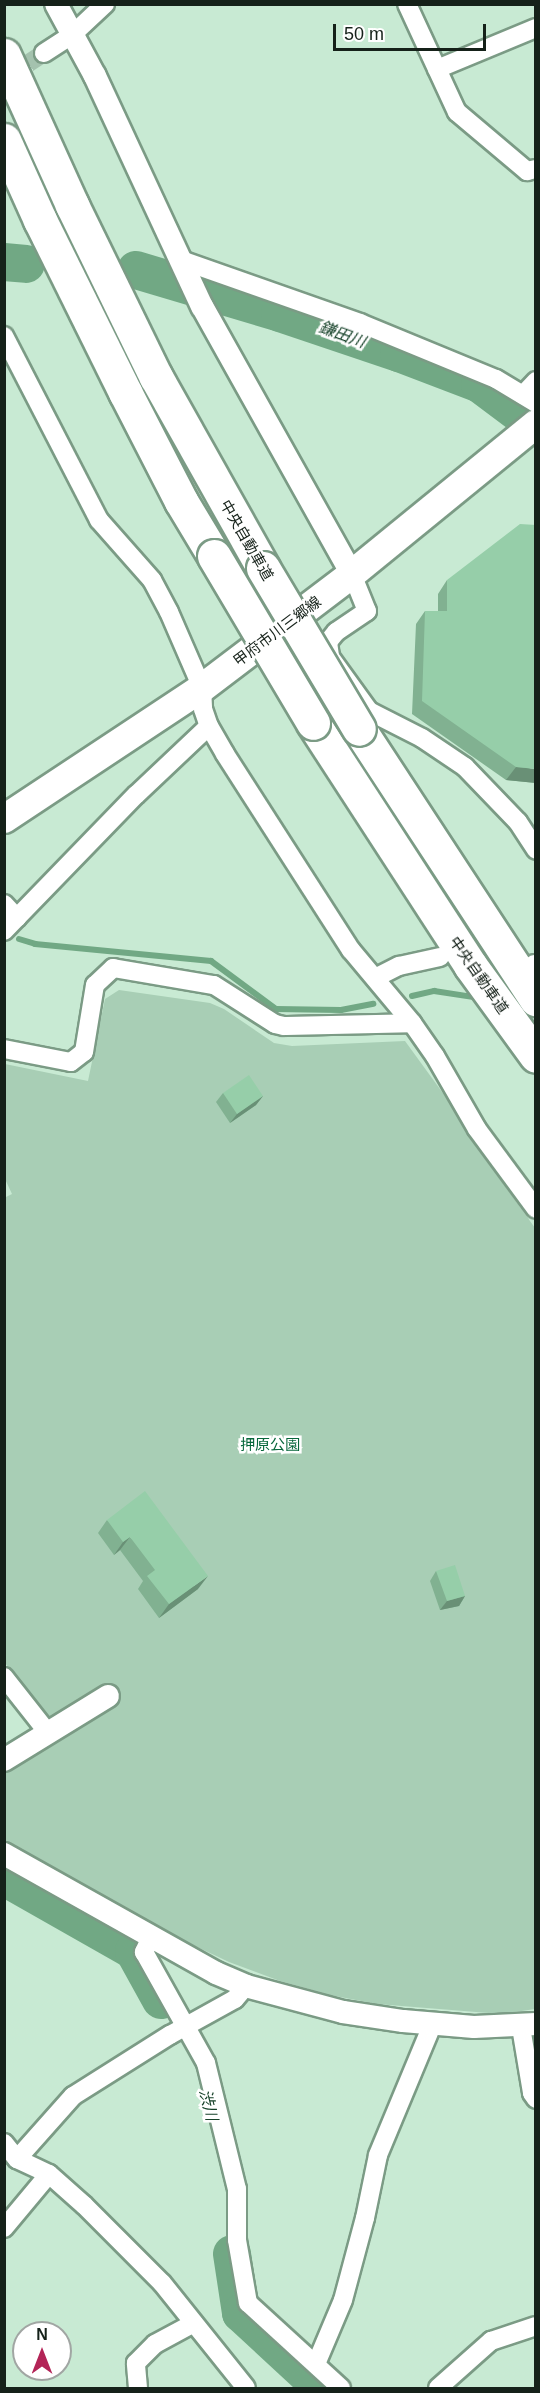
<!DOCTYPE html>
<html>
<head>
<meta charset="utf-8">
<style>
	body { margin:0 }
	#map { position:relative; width:540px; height:2393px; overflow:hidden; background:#c8ead3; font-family:Arial,"Noto Sans JP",sans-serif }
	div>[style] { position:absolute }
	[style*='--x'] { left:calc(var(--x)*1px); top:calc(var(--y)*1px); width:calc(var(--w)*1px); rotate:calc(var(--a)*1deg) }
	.green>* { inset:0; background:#a8ceb5 }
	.stream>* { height:6px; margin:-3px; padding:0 3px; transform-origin:3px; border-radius:3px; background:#71a884 }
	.river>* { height:38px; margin:-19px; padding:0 19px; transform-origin:19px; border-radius:19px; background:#71a884 }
	.minor-tunnel>* { height:18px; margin-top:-9px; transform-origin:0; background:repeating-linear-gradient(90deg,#a4c2ae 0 18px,transparent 0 27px) }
	.roads { filter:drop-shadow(2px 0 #7b9b85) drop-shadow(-2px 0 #7b9b85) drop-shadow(0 2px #7b9b85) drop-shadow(0 -2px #7b9b85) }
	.minor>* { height:18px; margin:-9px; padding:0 9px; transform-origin:9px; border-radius:9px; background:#fff }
	.tertiary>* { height:22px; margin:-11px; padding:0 11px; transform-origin:11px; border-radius:11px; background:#fff }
	.primary>* { height:28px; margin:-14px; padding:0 14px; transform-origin:14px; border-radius:14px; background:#fff }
	.motorway>* { height:33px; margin:-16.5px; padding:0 16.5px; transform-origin:16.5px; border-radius:16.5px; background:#fff }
	.bridges { filter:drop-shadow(2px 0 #7b9b85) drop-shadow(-2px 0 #7b9b85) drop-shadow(0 2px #7b9b85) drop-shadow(0 -2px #7b9b85) }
	.motorway-bridge>* { height:33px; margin:-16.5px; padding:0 16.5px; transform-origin:16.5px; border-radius:16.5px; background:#fff }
	.wall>* { inset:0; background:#81b191 }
	.shaded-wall>* { inset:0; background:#699076 }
	.building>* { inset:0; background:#96cea9 }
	span { translate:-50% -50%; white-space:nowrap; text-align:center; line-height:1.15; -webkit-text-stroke:5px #fff; paint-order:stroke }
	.street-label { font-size:15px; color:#152119 }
	.park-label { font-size:15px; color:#07673b }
	.water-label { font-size:16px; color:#154128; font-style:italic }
	.frame { position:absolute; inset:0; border:6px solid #152119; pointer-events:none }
	.north { position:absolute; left:12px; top:2321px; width:60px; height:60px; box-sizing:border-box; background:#fff; border:2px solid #a1a6a3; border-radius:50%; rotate:0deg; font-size:16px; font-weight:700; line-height:24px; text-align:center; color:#152119 }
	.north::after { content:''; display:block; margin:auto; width:21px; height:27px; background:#b32457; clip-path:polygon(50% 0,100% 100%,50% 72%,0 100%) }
	.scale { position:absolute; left:333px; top:24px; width:153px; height:27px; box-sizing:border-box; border:3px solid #152119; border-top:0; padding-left:8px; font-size:18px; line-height:21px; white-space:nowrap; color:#152119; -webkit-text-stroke:4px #fff; paint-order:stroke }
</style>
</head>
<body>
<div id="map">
	<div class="green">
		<div style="clip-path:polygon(119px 990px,210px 1003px,224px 1009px,274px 1043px,292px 1046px,405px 1041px,453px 1107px,470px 1137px,535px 1228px,535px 2009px,501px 2014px,377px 2004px,330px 1995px,280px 1981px,229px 1962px,176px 1937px,5px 1842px,5px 1768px,63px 1736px,5px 1663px,4px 1198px,12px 1194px,5px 1179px,5px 1064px,88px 1081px,105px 999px)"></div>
	</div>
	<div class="stream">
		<div style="--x:19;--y:939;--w:17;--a:17"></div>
		<div style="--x:35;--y:944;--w:177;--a:5.5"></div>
		<div style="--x:211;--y:961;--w:81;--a:36.4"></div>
		<div style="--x:276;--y:1009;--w:65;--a:0.9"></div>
		<div style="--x:341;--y:1010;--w:33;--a:-11"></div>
		<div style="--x:412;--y:996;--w:23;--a:-13"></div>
		<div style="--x:434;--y:991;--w:47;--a:8.7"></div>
	</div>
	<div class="river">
		<div style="--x:4;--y:262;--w:22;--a:5"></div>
		<div style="--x:136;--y:270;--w:150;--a:16.6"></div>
		<div style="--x:280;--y:313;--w:126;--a:18.6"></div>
		<div style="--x:399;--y:353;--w:87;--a:20.9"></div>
		<div style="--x:480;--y:384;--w:70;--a:36.9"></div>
		<div style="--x:4;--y:1877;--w:150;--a:29.6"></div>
		<div style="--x:134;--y:1951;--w:56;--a:61.1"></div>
		<div style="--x:232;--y:2254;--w:60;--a:81.3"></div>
		<div style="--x:241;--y:2313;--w:110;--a:42.8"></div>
	</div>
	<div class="minor-tunnel">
		<div style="--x:6;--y:78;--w:45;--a:-33.3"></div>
	</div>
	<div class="roads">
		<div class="minor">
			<div style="--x:407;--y:4;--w:119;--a:65.2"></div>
			<div style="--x:457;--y:112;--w:92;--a:40.1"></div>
			<div style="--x:527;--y:171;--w:9;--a:-13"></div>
			<div style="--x:44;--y:53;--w:35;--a:-33"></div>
			<div style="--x:73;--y:34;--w:44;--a:-43.2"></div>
			<div style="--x:437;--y:69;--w:107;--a:-22.5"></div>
			<div style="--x:181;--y:260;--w:190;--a:19.4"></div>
			<div style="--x:360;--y:323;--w:147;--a:22.4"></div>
			<div style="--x:496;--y:379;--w:47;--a:31"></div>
			<div style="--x:4;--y:336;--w:207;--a:62.7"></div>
			<div style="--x:99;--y:520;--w:80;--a:48.5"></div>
			<div style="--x:152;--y:580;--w:36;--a:62"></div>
			<div style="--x:169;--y:612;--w:83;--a:66.5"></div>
			<div style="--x:202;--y:688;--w:21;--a:87"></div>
			<div style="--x:203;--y:709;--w:18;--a:71"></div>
			<div style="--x:209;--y:726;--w:32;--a:60"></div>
			<div style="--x:225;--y:754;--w:233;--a:57.3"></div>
			<div style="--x:351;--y:950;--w:95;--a:50.1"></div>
			<div style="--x:412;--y:1023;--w:40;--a:55.1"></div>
			<div style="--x:435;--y:1056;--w:84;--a:60.1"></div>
			<div style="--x:477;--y:1129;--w:99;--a:53.6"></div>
			<div style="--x:523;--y:395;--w:19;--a:-47"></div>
			<div style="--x:352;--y:574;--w:40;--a:68"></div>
			<div style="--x:367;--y:611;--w:37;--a:146"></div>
			<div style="--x:336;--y:632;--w:13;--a:129"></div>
			<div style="--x:328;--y:642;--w:15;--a:82"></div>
			<div style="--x:330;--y:657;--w:67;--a:54.2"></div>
			<div style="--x:369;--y:711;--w:59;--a:27"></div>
			<div style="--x:422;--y:738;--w:52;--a:34"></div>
			<div style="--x:465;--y:767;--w:76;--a:46.1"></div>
			<div style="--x:518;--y:822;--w:33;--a:57"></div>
			<div style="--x:4;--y:904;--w:19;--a:47"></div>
			<div style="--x:4;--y:931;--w:190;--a:-45.9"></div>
			<div style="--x:136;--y:795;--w:100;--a:-43.4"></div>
			<div style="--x:534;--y:964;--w:2;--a:0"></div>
			<div style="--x:375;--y:978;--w:27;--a:-27"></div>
			<div style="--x:399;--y:966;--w:42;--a:-12.4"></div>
			<div style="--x:4;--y:1049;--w:68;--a:11"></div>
			<div style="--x:71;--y:1062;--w:16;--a:-38"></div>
			<div style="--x:84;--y:1052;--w:68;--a:-80.7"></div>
			<div style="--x:95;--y:985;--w:25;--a:-43"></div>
			<div style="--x:113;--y:968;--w:102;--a:9.6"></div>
			<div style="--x:214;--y:985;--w:72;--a:32.6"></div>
			<div style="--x:275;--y:1024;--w:9;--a:13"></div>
			<div style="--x:284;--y:1026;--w:128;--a:-1.3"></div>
			<div style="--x:4;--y:1677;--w:71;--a:51.8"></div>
			<div style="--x:151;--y:1937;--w:17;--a:115"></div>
			<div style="--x:144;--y:1952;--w:127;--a:60.8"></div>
			<div style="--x:206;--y:2063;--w:130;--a:76.2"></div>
			<div style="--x:237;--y:2189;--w:51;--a:90"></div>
			<div style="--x:237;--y:2240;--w:64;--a:80.1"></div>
			<div style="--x:248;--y:2303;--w:126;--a:42.4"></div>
			<div style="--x:521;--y:2027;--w:67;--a:80.5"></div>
			<div style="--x:532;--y:2093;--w:7;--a:56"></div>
			<div style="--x:4;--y:2143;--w:21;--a:51"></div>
			<div style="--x:17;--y:2159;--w:35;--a:25"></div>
			<div style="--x:49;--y:2174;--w:47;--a:41.5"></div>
			<div style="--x:84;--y:2205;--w:110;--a:45"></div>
			<div style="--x:162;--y:2283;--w:134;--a:51.3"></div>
			<div style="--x:17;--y:2159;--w:84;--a:-48.4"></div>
			<div style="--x:73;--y:2096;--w:115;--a:-32.2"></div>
			<div style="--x:170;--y:2035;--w:74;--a:-29"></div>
			<div style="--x:235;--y:1999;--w:17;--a:-50"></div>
			<div style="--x:4;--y:2228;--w:70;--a:-50.2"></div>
			<div style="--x:316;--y:2364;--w:69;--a:-67.1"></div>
			<div style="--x:343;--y:2300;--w:85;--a:-75"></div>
			<div style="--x:365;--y:2218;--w:64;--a:-78.3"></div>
			<div style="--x:378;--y:2155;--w:143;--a:-67.4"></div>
			<div style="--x:138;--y:2388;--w:25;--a:-95"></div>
			<div style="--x:136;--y:2363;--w:27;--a:-45"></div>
			<div style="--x:155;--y:2344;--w:44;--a:-28.3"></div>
			<div style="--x:438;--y:2388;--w:71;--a:-41.6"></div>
			<div style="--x:491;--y:2341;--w:47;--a:-18.4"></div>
		</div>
		<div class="tertiary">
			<div style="--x:56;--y:4;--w:82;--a:61.6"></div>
			<div style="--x:95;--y:76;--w:254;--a:65.1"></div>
			<div style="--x:202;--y:306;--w:307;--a:60.8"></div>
			<div style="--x:4;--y:1760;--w:122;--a:-31.6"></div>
			<div style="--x:4;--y:1854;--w:243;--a:29.3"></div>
			<div style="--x:216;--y:1973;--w:33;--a:23"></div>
			<div style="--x:246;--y:1986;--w:100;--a:15"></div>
			<div style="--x:343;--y:2012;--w:61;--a:8.5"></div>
			<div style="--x:403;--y:2021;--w:71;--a:4.8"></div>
			<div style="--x:474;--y:2027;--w:62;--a:-2.8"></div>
		</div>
		<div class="primary">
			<div style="--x:4;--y:819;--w:237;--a:-33.5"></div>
			<div style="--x:202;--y:688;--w:188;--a:-37.2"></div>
			<div style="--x:352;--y:574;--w:237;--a:-39.2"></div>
		</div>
		<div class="motorway">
			<div style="--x:4;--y:55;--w:165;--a:65.6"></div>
			<div style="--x:72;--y:205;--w:191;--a:64"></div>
			<div style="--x:156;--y:377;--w:219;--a:60.7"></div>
			<div style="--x:4;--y:140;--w:88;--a:65.8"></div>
			<div style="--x:40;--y:220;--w:192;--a:63.7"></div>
			<div style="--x:125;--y:392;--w:123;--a:62.8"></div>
			<div style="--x:181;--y:501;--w:64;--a:59"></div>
			<div style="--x:313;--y:723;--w:288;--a:57"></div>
			<div style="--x:470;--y:965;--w:112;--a:54"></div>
			<div style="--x:359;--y:729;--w:323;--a:56.8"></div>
		</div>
	</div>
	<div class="bridges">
		<div class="motorway-bridge">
			<div style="--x:214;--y:556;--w:194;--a:59.3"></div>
			<div style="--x:263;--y:568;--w:187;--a:59.2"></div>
		</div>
	</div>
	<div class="wall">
		<div style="clip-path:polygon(447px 580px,536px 783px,506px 780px,412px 714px,416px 624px,425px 611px,438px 611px,438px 594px)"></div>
		<div style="clip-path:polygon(223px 1093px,263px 1096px,256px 1105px,230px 1123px,216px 1102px)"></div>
		<div style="clip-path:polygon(107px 1520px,198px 1589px,159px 1618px,138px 1589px,143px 1581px,120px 1550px,114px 1555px,98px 1533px)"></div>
		<div style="clip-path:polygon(436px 1571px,465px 1596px,459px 1606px,440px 1610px,430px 1581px)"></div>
	</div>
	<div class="shaded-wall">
		<div style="clip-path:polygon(516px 767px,536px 769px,536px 783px,506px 780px)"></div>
		<div style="clip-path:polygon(263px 1096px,256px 1105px,230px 1123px,237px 1114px)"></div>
		<div style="clip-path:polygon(130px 1537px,120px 1550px,114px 1555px,123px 1542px)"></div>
		<div style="clip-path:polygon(208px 1576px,198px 1589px,159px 1618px,169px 1604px)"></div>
		<div style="clip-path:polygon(465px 1596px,459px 1606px,440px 1610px,447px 1601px)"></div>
	</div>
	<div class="building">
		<div style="clip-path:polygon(520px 524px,536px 525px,536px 769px,516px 767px,422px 701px,425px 611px,447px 611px,447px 580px)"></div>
		<div style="clip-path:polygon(249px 1075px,263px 1096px,237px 1114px,223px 1093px)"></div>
		<div style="clip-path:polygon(145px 1491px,208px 1576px,169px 1604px,147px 1576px,155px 1570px,130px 1537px,123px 1542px,107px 1520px)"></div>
		<div style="clip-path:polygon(455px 1565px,465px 1596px,447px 1601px,436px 1571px)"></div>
	</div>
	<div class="street-label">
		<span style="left:247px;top:540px;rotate:60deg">中央自動車道</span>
		<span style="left:277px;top:631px;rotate:-37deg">甲府市川三郷線</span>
		<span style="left:479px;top:975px;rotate:55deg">中央自動車道</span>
	</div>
	<div class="park-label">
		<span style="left:270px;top:1445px">押原公園</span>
	</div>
	<div class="water-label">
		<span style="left:342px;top:335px;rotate:20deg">鎌田川</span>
		<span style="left:208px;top:2105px;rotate:76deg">渋川</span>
	</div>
	<div class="frame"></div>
	<div class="north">N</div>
	<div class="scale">50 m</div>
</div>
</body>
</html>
